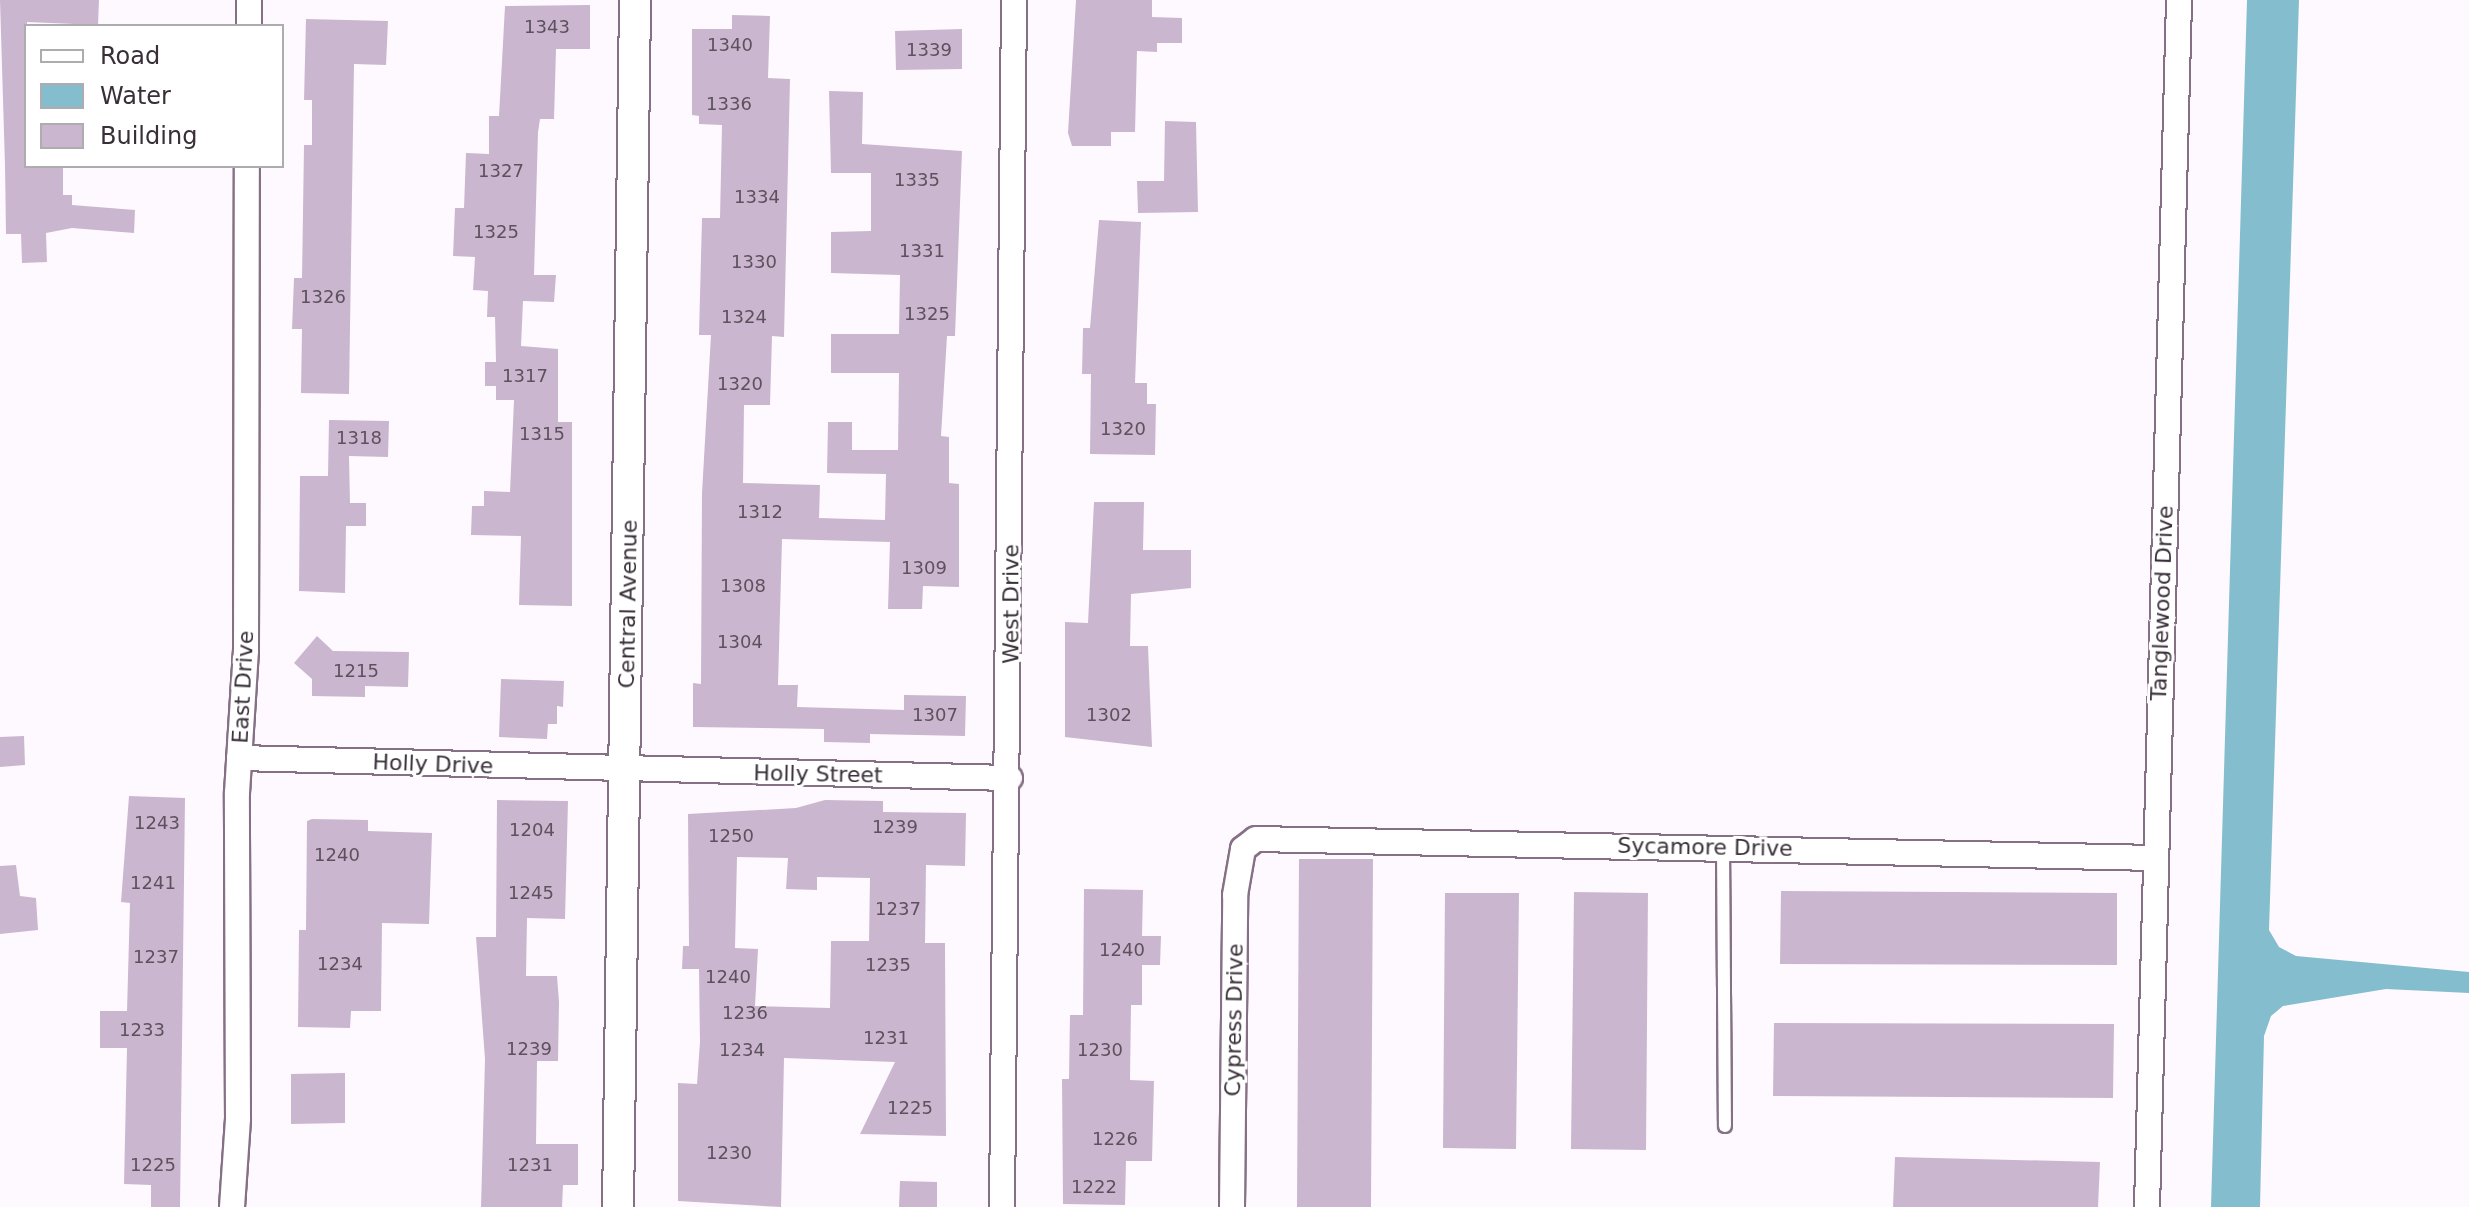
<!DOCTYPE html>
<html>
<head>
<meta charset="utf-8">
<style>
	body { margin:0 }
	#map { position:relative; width:2469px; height:1207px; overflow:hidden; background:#fef9fe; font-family:"DejaVu Sans",sans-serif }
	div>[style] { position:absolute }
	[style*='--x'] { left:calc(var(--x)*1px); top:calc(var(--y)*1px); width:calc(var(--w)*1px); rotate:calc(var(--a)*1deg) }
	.water>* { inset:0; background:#84bdce }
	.building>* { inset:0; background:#cbb6cf }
	.roads { filter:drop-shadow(2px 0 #867086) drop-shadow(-2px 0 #867086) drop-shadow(0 2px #867086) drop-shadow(0 -2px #867086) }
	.service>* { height:12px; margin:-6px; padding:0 6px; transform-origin:6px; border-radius:6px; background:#fff }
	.minor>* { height:24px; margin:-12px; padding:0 12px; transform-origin:12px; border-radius:12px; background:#fff }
	.tertiary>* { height:30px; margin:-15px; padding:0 15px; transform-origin:15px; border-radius:15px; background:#fff }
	span { translate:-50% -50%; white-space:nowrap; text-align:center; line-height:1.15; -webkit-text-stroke:6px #fff; paint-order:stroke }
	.number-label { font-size:18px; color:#5d515e }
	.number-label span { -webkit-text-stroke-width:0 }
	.street-label { font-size:22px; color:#382f38 }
	.legend { position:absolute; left:24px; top:24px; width:260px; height:144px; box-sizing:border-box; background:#fff; border:2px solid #afacaf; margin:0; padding:10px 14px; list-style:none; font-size:24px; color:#382f38 }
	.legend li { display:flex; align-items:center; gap:16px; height:40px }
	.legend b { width:40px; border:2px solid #afacaf }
</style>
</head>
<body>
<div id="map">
	<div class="water">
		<div style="clip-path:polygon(2247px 0,2299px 0,2269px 930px,2279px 947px,2296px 956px,2469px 972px,2469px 993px,2386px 989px,2283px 1006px,2271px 1016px,2264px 1036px,2260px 1207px,2211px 1207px)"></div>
	</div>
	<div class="building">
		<div style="clip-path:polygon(0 0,99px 0,98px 25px,27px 22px,26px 166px,5px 166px)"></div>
		<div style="clip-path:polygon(1076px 0,1152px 0,1152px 17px,1182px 18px,1182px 43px,1157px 43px,1157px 52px,1137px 51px,1135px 132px,1111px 132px,1111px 146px,1072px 146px,1068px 133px)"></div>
		<div style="clip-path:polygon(590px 5px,590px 49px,556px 49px,554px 119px,540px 119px,538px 132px,534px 275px,556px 275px,554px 302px,523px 301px,521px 346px,558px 349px,558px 422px,572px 422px,572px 606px,519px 605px,521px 536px,471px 535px,472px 506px,484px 506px,484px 491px,510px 492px,514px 400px,496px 400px,496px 386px,485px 386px,485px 362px,496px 362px,495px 317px,487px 317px,488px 291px,473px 290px,475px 257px,453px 256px,455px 208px,464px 208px,466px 153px,489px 154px,489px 116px,499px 116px,505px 6px)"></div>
		<div style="clip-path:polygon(732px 15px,770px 16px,768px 78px,790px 79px,784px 337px,772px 336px,770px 405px,744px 405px,743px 483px,820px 485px,819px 518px,885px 520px,886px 474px,827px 473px,828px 422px,852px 422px,852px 450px,898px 450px,899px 373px,831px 373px,831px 334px,899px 334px,900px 275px,831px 273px,831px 232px,871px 231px,871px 173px,831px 173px,829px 91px,863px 92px,862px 144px,962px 151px,955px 336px,947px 336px,941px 436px,949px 437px,949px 483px,959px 484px,959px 587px,923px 586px,922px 609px,888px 609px,890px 542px,782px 539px,778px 685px,798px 685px,797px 707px,904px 710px,904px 695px,966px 696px,965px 736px,870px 734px,870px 743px,824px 742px,824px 729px,693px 727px,693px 683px,701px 684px,702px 493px,711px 335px,699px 335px,702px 218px,720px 218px,722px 125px,699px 124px,699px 116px,692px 115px,692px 29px,732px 29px)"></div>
		<div style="clip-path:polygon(306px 19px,388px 21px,386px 65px,354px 64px,349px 394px,301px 393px,302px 329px,292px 329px,294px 278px,302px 278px,304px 145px,312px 145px,312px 100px,304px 100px)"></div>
		<div style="clip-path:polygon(962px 29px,962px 69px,896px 70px,895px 31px)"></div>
		<div style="clip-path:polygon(1165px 121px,1196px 122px,1198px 212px,1138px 213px,1137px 181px,1164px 181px)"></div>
		<div style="clip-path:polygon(5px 166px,63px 166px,63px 195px,72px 195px,72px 205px,135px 210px,134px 233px,72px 228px,46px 233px,47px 262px,22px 263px,21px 234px,6px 234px)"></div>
		<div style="clip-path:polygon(1099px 220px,1141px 222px,1135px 383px,1147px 383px,1147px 404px,1156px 404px,1155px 455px,1090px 454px,1091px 374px,1082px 374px,1083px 328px,1090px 328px)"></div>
		<div style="clip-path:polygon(329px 420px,389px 421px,388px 457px,349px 456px,350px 503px,366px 503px,366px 526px,346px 526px,345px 593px,299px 591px,300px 476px,328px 476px)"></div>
		<div style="clip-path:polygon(1094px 502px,1144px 502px,1143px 550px,1191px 550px,1191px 588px,1131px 594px,1130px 646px,1148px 646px,1152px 747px,1065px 737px,1065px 622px,1088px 623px)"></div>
		<div style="clip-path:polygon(317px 636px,333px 651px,409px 652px,408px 687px,365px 686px,365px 697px,312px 696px,312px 679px,294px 663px)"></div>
		<div style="clip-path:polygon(501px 679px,564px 681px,563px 707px,557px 706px,557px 724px,548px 724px,547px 739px,499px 737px)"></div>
		<div style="clip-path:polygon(24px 736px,25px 765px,0 767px,0 737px)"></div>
		<div style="clip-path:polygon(129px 796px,185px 798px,180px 1207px,151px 1207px,151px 1185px,124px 1184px,127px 1048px,100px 1048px,100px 1011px,127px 1011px,130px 903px,121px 902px)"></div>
		<div style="clip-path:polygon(497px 800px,568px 801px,565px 919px,527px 918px,526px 976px,557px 976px,559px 1002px,558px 1061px,537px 1061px,536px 1144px,578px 1144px,578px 1185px,563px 1185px,562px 1207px,481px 1207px,485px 1059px,476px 937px,496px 937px)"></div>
		<div style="clip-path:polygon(evenodd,825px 800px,883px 801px,883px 812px,966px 813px,965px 866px,926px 865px,925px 943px,945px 943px,946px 1136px,860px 1134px,895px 1062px,784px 1058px,781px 1207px,678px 1201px,678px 1083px,697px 1084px,700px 1042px,699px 969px,682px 969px,683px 946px,689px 946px,688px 814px,796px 808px,825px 800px,737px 857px,788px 858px,786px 889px,817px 890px,817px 877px,870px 878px,869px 941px,831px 941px,830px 1008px,755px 1006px,758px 949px,735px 948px,737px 857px)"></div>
		<div style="clip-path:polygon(312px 819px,368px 820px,368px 831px,432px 833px,429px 924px,382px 923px,381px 1011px,351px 1011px,350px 1028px,298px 1027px,299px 930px,306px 930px,307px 821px)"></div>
		<div style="clip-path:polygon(1299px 859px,1373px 859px,1371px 1207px,1297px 1207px)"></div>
		<div style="clip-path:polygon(16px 865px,20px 896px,36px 898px,38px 930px,0 934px,0 866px)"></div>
		<div style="clip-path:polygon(1084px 889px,1143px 890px,1142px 936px,1161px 936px,1160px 965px,1142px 965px,1142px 1005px,1131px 1005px,1130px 1080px,1154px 1081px,1152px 1161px,1126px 1161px,1125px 1205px,1063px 1204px,1062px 1079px,1069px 1079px,1070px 1015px,1083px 1015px)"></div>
		<div style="clip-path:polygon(1781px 891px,2117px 893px,2117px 965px,1780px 964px)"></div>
		<div style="clip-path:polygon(1574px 892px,1648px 893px,1646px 1150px,1571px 1149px)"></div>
		<div style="clip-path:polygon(1445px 893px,1519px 893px,1516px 1149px,1443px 1148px)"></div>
		<div style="clip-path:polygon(1774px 1023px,2114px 1024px,2113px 1098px,1773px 1096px)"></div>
		<div style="clip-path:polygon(345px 1073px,345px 1123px,291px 1124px,291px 1074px)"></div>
		<div style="clip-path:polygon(1895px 1157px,2100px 1162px,2098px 1207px,1893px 1207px)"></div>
		<div style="clip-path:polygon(900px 1181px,937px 1182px,937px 1207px,899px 1207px)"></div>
	</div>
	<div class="roads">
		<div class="service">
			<div style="--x:1723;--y:847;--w:279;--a:89.6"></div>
		</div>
		<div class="minor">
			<div style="--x:249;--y:26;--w:26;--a:-90"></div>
			<div style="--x:239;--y:758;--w:771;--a:1.49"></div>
			<div style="--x:232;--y:1207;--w:89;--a:-86.1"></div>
			<div style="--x:238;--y:1118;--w:325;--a:-90.2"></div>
			<div style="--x:237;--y:793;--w:142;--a:-86.4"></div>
			<div style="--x:246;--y:651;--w:485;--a:-89.9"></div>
			<div style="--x:1002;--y:1207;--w:1207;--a:-89.43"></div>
			<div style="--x:1232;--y:1207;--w:312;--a:-89.4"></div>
			<div style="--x:1235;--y:895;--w:47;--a:-80.1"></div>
			<div style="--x:1243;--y:849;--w:16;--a:-38"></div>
			<div style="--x:1256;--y:839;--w:899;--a:1.21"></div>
			<div style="--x:2147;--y:1207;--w:1207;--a:-88.48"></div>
		</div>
		<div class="tertiary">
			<div style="--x:618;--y:1207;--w:1207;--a:-89.19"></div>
		</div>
	</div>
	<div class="number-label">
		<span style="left:547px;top:27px">1343</span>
		<span style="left:730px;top:45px">1340</span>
		<span style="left:929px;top:50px">1339</span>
		<span style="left:729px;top:104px">1336</span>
		<span style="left:501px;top:171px">1327</span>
		<span style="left:917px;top:180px">1335</span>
		<span style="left:757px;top:197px">1334</span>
		<span style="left:496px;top:232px">1325</span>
		<span style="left:922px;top:251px">1331</span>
		<span style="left:754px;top:262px">1330</span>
		<span style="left:323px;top:297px">1326</span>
		<span style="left:927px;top:314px">1325</span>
		<span style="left:744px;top:317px">1324</span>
		<span style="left:525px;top:376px">1317</span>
		<span style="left:740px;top:384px">1320</span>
		<span style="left:1123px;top:429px">1320</span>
		<span style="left:542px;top:434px">1315</span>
		<span style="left:359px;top:438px">1318</span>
		<span style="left:760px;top:512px">1312</span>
		<span style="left:924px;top:568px">1309</span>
		<span style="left:743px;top:586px">1308</span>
		<span style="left:740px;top:642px">1304</span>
		<span style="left:356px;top:671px">1215</span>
		<span style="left:935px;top:715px">1307</span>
		<span style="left:1109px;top:715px">1302</span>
		<span style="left:157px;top:823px">1243</span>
		<span style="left:895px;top:827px">1239</span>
		<span style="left:532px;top:830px">1204</span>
		<span style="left:731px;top:836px">1250</span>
		<span style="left:337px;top:855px">1240</span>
		<span style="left:153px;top:883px">1241</span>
		<span style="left:531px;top:893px">1245</span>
		<span style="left:898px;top:909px">1237</span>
		<span style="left:1122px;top:950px">1240</span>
		<span style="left:156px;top:957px">1237</span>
		<span style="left:340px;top:964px">1234</span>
		<span style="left:888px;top:965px">1235</span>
		<span style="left:728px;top:977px">1240</span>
		<span style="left:745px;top:1013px">1236</span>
		<span style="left:142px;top:1030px">1233</span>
		<span style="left:886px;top:1038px">1231</span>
		<span style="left:529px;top:1049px">1239</span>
		<span style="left:742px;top:1050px">1234</span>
		<span style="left:1100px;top:1050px">1230</span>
		<span style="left:910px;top:1108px">1225</span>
		<span style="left:1115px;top:1139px">1226</span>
		<span style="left:729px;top:1153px">1230</span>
		<span style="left:153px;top:1165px">1225</span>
		<span style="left:530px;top:1165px">1231</span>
		<span style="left:1094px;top:1187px">1222</span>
	</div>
	<div class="street-label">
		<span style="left:2162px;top:603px;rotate:-88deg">Tanglewood Drive</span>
		<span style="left:628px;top:604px;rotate:-89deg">Central Avenue</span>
		<span style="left:1011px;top:604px;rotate:-90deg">West Drive</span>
		<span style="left:243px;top:687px;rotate:-87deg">East Drive</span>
		<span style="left:433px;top:764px;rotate:2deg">Holly Drive</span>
		<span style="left:818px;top:774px;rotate:1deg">Holly Street</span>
		<span style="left:1705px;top:847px;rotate:1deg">Sycamore Drive</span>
		<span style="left:1234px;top:1020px;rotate:-89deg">Cypress Drive</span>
	</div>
	<ul class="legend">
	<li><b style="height:10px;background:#fff"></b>Road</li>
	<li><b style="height:22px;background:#84bdce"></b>Water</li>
	<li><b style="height:22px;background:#cbb6cf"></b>Building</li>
	</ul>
</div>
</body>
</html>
